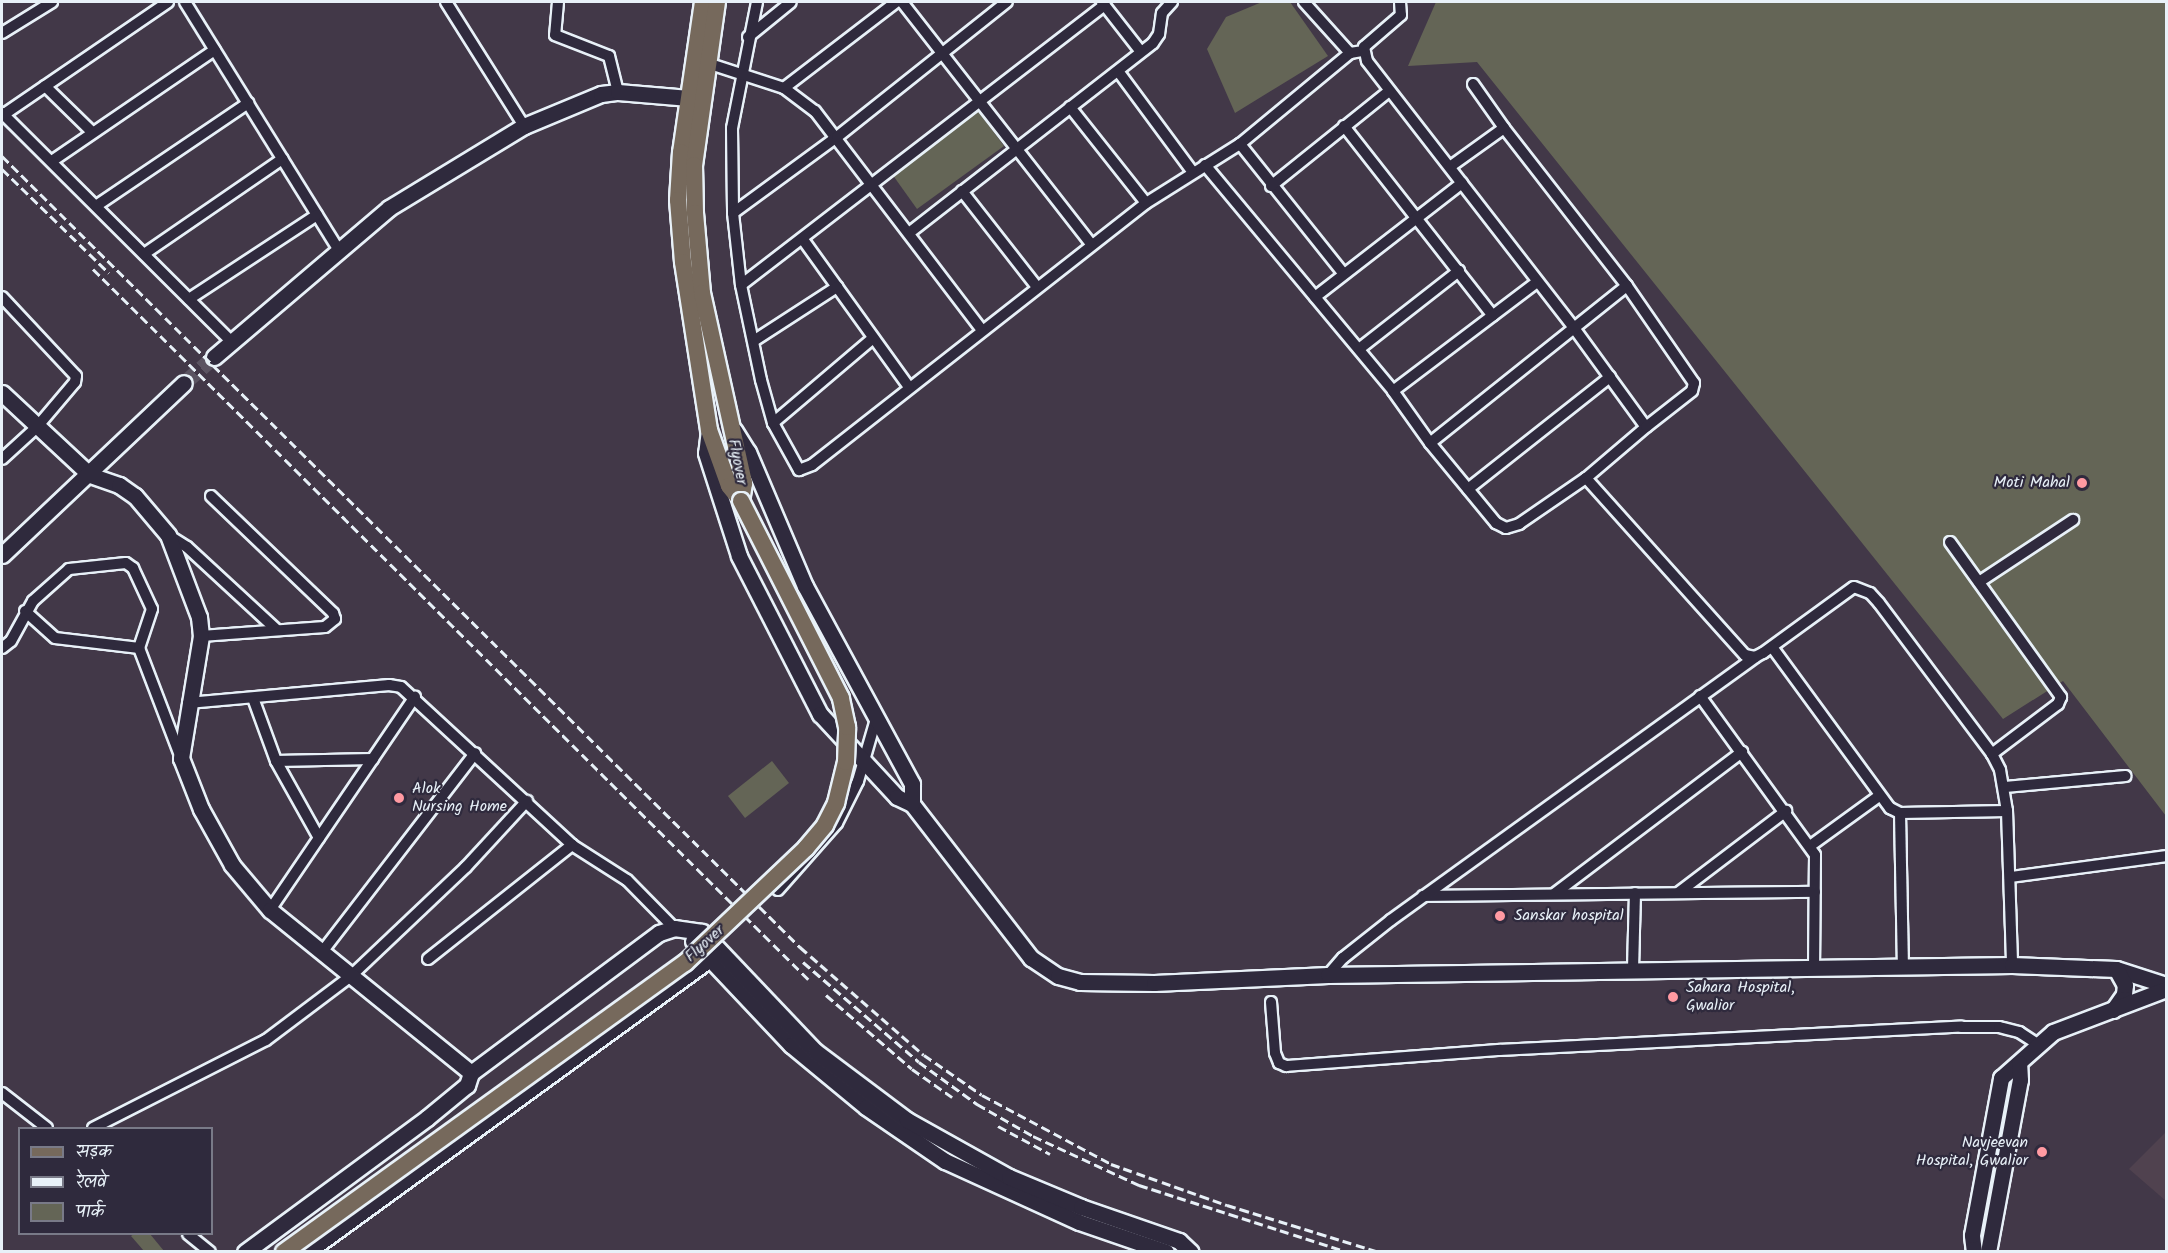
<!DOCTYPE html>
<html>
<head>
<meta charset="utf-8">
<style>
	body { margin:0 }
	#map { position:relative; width:2168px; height:1253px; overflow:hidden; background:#423848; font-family:Kalam,"Playpen Sans Deva",sans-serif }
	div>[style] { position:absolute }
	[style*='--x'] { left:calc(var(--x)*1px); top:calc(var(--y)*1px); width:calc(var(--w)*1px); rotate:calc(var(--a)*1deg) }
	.built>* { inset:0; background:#50424f }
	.green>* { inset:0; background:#646556 }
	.secondary-tunnel>* { height:15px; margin-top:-7.5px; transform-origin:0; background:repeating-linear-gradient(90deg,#5b5462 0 15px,transparent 0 23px) }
	.roads { filter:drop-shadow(2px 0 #e8f1f8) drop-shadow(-2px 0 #e8f1f8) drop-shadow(0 2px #e8f1f8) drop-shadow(0 -2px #e8f1f8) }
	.street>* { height:10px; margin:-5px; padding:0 5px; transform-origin:5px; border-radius:5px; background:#2f2a3d }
	.secondary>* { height:15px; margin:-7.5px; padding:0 7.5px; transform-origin:7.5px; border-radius:7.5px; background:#2f2a3d }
	.primary>* { height:16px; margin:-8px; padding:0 8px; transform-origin:8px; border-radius:8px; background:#76695c }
	.rail>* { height:3px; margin-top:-1.5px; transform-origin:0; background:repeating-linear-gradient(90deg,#e8f1f8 0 9px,transparent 0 13.5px) }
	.bridges { filter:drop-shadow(2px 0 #e8f1f8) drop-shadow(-2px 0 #e8f1f8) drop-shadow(0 2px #e8f1f8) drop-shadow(0 -2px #e8f1f8) }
	.primary-bridge>* { height:16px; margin:-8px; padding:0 8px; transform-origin:8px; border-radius:8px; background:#76695c }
	.dots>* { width:16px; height:16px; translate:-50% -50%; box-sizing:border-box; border:3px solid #2f2a3d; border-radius:50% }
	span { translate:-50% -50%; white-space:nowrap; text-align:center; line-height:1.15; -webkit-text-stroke:4.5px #2f2a3d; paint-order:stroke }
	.street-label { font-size:16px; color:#e8f1f8 }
	.poi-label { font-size:16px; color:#e8f1f8 }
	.right { translate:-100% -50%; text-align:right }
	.left { translate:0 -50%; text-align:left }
	.frame { position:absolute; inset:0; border:3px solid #e8f1f8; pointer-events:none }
	.legend { position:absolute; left:18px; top:1127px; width:195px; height:108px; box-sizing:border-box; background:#2f2a3d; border:2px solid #797a88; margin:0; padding:8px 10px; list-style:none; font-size:18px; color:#e8f1f8 }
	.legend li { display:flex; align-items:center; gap:12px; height:30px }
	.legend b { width:30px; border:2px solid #797a88 }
</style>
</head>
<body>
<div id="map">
	<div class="built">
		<div style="clip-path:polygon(2166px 1132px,2166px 1201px,2129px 1169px)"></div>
	</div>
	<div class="green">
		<div style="clip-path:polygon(1262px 2px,1290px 2px,1328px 56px,1235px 113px,1207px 49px,1226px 17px)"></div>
		<div style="clip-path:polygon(1436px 2px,2166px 2px,2166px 816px,2063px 681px,2003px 719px,1477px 62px,1408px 66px)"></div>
		<div style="clip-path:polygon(978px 111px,1004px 146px,917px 209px,892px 174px)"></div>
		<div style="clip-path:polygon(772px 761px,789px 783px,745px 818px,728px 796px)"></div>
		<div style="clip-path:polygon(134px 1234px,150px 1234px,164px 1251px,144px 1251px,131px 1236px)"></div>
	</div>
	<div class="secondary-tunnel">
		<div style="--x:184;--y:383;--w:40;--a:-41"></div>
	</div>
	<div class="roads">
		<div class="street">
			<div style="--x:185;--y:2;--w:291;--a:58.2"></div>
			<div style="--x:446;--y:2;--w:146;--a:57.8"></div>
			<div style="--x:558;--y:2;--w:33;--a:95"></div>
			<div style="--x:555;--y:35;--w:58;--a:21.3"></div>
			<div style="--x:609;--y:56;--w:37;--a:76"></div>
			<div style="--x:757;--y:2;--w:128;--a:101.2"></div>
			<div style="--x:732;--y:128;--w:85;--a:89.3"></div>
			<div style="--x:733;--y:213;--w:72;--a:83.7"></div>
			<div style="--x:741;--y:285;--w:97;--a:78.1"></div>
			<div style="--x:761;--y:380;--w:45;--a:74.4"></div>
			<div style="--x:773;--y:423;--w:54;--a:61"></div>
			<div style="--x:799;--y:470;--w:14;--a:-21"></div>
			<div style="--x:812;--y:465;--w:424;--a:-38.1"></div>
			<div style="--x:1146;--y:203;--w:111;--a:-32.1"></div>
			<div style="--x:1240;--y:144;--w:143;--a:-39.6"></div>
			<div style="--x:1350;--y:53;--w:12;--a:-9"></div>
			<div style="--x:902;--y:2;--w:308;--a:52"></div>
			<div style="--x:1102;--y:2;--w:63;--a:52"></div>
			<div style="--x:1304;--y:2;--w:69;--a:48"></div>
			<div style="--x:1400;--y:2;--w:13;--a:86"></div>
			<div style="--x:1401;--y:15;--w:49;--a:139.1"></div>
			<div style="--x:1364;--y:47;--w:14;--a:78"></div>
			<div style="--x:1367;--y:61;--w:338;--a:52.2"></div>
			<div style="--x:1574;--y:328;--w:122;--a:54"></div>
			<div style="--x:1646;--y:427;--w:79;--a:139.6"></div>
			<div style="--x:1586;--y:478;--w:238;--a:48.1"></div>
			<div style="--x:1745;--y:655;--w:10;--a:11"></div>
			<div style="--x:1755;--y:657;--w:9;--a:-27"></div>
			<div style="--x:1763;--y:653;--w:112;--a:-36"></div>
			<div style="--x:1854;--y:587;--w:17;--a:21"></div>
			<div style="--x:1870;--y:593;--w:13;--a:48"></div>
			<div style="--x:1879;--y:603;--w:189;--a:53.2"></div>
			<div style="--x:1992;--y:754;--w:18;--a:63"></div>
			<div style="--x:2000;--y:770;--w:42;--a:80.3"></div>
			<div style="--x:2007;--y:811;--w:154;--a:88.1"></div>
			<div style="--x:2;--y:33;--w:59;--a:-31.8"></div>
			<div style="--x:748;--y:37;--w:55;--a:-39.1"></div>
			<div style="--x:704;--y:62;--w:84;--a:18"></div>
			<div style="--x:784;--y:88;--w:39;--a:37"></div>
			<div style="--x:815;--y:111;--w:275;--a:52.7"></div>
			<div style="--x:1118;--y:71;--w:124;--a:53.5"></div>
			<div style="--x:1473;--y:84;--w:54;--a:54.8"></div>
			<div style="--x:45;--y:86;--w:66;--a:44.4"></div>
			<div style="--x:784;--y:88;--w:141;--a:-37.5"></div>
			<div style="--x:1070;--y:107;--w:122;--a:51.6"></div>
			<div style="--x:2;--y:113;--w:326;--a:44.9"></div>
			<div style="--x:3;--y:115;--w:200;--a:-34.4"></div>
			<div style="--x:1344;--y:126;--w:241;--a:51.9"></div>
			<div style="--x:1240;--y:144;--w:165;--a:51.4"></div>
			<div style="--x:52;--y:161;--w:197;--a:-34.3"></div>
			<div style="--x:1205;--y:165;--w:294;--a:50.2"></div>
			<div style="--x:1393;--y:391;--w:64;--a:54.6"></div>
			<div style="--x:1430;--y:443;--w:104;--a:50.5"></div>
			<div style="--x:1496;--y:523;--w:11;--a:27"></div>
			<div style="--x:1506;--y:528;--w:14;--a:-17"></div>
			<div style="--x:1519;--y:524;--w:81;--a:-34.5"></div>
			<div style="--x:1451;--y:166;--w:65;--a:-35.6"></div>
			<div style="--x:1504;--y:128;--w:200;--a:52.1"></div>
			<div style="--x:1627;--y:286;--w:118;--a:55.4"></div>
			<div style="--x:1694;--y:383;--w:8;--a:104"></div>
			<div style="--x:1692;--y:391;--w:58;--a:142"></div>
			<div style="--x:1271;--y:186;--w:151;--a:-38.8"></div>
			<div style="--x:962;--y:191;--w:122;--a:52"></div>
			<div style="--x:96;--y:206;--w:184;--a:-34.1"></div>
			<div style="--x:733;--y:213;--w:129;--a:-36.2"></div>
			<div style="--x:837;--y:137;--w:217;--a:-38.5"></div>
			<div style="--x:909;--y:233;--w:309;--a:-37.9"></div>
			<div style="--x:1153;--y:43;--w:11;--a:-56"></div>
			<div style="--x:1159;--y:34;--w:21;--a:-82"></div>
			<div style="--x:1162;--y:13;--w:15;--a:-48"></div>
			<div style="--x:804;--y:241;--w:180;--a:54.3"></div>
			<div style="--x:144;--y:254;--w:168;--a:-34.5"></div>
			<div style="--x:741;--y:285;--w:459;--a:-37.6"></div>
			<div style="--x:2;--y:297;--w:108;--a:46.9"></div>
			<div style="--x:76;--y:376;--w:6;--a:99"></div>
			<div style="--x:75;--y:382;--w:59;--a:130.2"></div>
			<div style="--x:37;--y:427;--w:47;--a:137.6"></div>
			<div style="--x:1315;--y:297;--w:186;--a:-37.8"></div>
			<div style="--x:189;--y:299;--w:153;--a:-33.3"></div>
			<div style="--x:755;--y:340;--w:98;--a:-32.9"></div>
			<div style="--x:1359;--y:349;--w:127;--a:-38"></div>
			<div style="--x:1393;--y:391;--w:181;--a:-37.1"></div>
			<div style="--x:773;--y:423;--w:130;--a:-40.3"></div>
			<div style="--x:1430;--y:443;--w:252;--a:-38.6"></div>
			<div style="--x:1468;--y:489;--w:181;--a:-38.3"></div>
			<div style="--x:168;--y:535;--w:22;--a:32"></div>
			<div style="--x:187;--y:547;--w:122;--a:42.7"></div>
			<div style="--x:1950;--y:542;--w:191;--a:54.4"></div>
			<div style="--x:2061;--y:697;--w:8;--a:113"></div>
			<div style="--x:2058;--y:704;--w:83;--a:142.9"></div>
			<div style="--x:1979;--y:582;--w:113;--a:-33.4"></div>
			<div style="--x:25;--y:611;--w:40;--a:42"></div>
			<div style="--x:55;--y:638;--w:85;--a:6.8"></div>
			<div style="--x:201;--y:636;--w:124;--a:-4.2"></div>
			<div style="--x:325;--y:627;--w:13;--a:-39"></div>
			<div style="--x:335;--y:619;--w:6;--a:-108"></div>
			<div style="--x:333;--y:613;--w:169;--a:-136.2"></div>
			<div style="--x:1772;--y:647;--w:200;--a:53.8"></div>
			<div style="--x:1890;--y:808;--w:11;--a:27"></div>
			<div style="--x:1900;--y:813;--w:107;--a:-1.1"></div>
			<div style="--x:2;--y:648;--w:11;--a:-38"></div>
			<div style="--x:11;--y:641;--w:46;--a:-61.2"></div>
			<div style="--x:33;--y:601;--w:48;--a:-41.6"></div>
			<div style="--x:69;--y:569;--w:57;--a:-6"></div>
			<div style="--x:126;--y:563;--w:9;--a:36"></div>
			<div style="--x:133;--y:568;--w:45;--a:65.1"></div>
			<div style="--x:152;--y:609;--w:41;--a:108.4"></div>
			<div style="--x:139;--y:648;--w:118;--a:69.1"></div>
			<div style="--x:1700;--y:696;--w:196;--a:54.1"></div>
			<div style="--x:1815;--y:855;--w:113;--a:90.5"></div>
			<div style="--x:253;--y:698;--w:67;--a:69.9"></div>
			<div style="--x:276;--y:761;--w:88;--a:60.8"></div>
			<div style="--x:188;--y:703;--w:202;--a:-5.1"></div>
			<div style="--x:389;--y:685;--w:12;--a:9"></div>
			<div style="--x:401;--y:687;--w:233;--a:42.7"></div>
			<div style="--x:572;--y:845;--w:65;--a:32.5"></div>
			<div style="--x:627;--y:880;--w:67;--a:45.6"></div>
			<div style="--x:276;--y:761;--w:97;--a:-1.2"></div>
			<div style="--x:2005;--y:787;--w:121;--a:-5.2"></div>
			<div style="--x:1900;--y:813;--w:154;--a:88.9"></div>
			<div style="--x:1810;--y:846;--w:85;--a:-35.9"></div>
			<div style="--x:2011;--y:877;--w:156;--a:-7.7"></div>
			<div style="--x:778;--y:890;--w:89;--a:-48.6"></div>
			<div style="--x:837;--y:823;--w:47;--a:-63.4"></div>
			<div style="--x:858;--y:781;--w:65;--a:-73.8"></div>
			<div style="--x:1678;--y:893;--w:136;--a:-37.2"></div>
			<div style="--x:1554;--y:894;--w:236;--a:-37.1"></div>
			<div style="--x:1423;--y:896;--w:392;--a:-0.6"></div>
			<div style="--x:270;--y:910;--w:258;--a:-55.8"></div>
			<div style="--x:322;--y:952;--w:251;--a:-52.4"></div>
			<div style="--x:428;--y:959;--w:184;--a:-38.4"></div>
			<div style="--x:1633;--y:969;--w:76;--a:-88.5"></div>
			<div style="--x:1328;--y:975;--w:23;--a:-49"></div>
			<div style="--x:1343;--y:958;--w:61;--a:-38.4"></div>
			<div style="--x:1391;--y:920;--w:449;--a:-35.8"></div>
			<div style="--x:1271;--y:1002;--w:51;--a:85.5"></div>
			<div style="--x:1275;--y:1053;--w:11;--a:68"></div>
			<div style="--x:1279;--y:1063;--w:8;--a:23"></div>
			<div style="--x:1286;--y:1066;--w:214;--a:-4.3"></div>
			<div style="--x:1499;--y:1050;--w:463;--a:-2.9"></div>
			<div style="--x:1961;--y:1027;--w:38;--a:0"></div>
			<div style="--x:1999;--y:1027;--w:21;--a:14"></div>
			<div style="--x:2019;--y:1032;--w:20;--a:33"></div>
			<div style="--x:2;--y:1093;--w:57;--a:37.9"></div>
			<div style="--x:93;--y:1128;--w:194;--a:-27"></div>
			<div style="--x:266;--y:1040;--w:106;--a:-37"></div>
			<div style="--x:351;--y:976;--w:158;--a:-43.5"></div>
			<div style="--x:466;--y:867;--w:90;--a:-47.3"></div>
			<div style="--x:188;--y:1234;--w:28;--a:39"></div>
		</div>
		<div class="secondary">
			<div style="--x:214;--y:357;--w:230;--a:-40.4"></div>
			<div style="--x:389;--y:208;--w:158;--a:-31.3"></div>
			<div style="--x:524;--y:126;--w:83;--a:-22.6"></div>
			<div style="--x:601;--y:94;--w:17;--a:-7"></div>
			<div style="--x:618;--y:92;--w:83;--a:4.8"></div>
			<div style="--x:2;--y:393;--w:120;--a:43"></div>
			<div style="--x:90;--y:475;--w:31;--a:19"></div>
			<div style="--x:119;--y:485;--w:19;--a:35"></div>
			<div style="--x:135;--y:496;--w:51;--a:49.8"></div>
			<div style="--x:168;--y:535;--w:88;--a:69.3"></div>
			<div style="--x:199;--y:617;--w:19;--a:84"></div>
			<div style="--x:201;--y:636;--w:124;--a:99.3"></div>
			<div style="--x:181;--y:758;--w:55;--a:68.6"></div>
			<div style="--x:201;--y:809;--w:64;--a:61"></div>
			<div style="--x:232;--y:865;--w:59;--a:49.8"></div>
			<div style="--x:270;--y:910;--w:259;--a:39"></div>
			<div style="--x:471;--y:1073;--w:13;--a:108"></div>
			<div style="--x:467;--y:1085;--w:52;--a:140.5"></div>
			<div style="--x:427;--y:1118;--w:226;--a:143.6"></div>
			<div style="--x:709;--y:430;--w:23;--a:97"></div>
			<div style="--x:706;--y:453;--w:108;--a:72.2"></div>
			<div style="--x:739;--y:556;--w:178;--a:62.9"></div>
			<div style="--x:820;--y:714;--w:113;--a:47.1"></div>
			<div style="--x:897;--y:797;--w:17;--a:25"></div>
			<div style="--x:912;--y:804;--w:195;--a:52.3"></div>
			<div style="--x:1031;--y:958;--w:32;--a:34"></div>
			<div style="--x:1058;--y:976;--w:23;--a:15"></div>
			<div style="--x:1080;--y:982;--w:74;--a:0.8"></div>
			<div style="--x:1154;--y:983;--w:174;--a:-2.6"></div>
			<div style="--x:1328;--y:975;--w:684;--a:-0.84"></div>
			<div style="--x:2012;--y:965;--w:104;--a:2.2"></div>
			<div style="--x:2116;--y:969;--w:52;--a:17.7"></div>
			<div style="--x:734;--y:430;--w:26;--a:58"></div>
			<div style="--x:748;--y:452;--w:146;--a:67"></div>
			<div style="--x:805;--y:586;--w:225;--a:61.6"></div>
			<div style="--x:912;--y:784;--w:20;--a:90"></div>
			<div style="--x:2;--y:555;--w:250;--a:-43.4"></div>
			<div style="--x:693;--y:941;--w:143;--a:46.7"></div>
			<div style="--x:791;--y:1045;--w:97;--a:39.6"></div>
			<div style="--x:866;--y:1107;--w:96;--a:34.4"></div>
			<div style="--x:945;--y:1161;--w:147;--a:24.5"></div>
			<div style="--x:1079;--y:1222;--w:92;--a:19"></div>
			<div style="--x:2113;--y:1010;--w:19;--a:-55"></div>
			<div style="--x:2124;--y:994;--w:9;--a:-84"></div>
			<div style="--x:2125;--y:985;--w:18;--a:-119"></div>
			<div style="--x:471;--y:1073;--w:234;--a:-36.7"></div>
			<div style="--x:659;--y:933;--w:16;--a:-18"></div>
			<div style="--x:674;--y:928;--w:28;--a:8"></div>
			<div style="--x:702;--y:932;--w:164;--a:46.5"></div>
			<div style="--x:815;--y:1051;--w:115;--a:36.9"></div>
			<div style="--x:907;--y:1120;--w:117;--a:29.2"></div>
			<div style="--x:1009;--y:1177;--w:78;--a:22.6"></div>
			<div style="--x:1081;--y:1207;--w:104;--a:19.1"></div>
			<div style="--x:1179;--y:1241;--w:16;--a:43"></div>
			<div style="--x:307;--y:1252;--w:505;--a:-36.05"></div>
			<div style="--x:1974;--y:1252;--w:17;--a:-97"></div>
			<div style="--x:1972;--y:1235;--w:160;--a:-79.5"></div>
			<div style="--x:2001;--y:1078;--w:69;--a:-41.5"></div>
			<div style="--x:2053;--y:1032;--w:121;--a:-20.8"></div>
			<div style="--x:1988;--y:1252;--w:175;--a:-79.5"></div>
			<div style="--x:2020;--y:1080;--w:17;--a:-93"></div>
		</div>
		<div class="primary">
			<div style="--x:703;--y:2;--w:152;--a:98.3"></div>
			<div style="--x:681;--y:152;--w:48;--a:93.6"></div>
			<div style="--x:678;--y:200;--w:62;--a:85.4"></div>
			<div style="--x:683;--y:262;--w:170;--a:81.2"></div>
			<div style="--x:709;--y:430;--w:59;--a:70.3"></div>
			<div style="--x:729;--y:486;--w:19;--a:51"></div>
			<div style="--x:717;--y:2;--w:165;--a:98"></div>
			<div style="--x:694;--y:165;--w:48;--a:88.8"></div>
			<div style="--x:695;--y:213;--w:80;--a:85"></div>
			<div style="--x:702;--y:293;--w:195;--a:77.5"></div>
			<div style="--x:744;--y:483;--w:18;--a:99"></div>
		</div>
	</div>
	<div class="rail">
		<div style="--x:2;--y:156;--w:1124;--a:44.75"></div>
		<div style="--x:800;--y:947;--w:164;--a:41.1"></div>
		<div style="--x:924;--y:1055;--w:70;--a:34.6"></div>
		<div style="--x:982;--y:1095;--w:146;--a:28.1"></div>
		<div style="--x:1111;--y:1164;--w:123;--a:19.5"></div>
		<div style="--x:1227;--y:1205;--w:159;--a:17.2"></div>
		<div style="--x:2;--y:169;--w:149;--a:44.2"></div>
		<div style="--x:93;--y:269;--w:1008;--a:44.8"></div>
		<div style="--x:803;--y:962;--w:153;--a:40.8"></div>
		<div style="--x:919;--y:1062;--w:72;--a:35.9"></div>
		<div style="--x:977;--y:1104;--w:64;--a:29.7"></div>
		<div style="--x:1033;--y:1136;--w:117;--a:24.8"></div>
		<div style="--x:1139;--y:1185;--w:219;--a:17.8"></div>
		<div style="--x:826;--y:995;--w:113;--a:40.7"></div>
		<div style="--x:912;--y:1069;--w:49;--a:35"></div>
		<div style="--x:998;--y:1126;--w:59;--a:28.3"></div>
	</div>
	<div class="bridges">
		<div class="primary-bridge">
			<div style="--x:284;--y:1252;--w:494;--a:-35.8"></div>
			<div style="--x:685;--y:963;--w:167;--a:-43.5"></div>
			<div style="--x:806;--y:848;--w:30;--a:-50"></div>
			<div style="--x:825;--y:825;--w:25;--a:-63"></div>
			<div style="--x:836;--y:803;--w:42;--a:-76.3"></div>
			<div style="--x:846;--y:762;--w:35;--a:-88"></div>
			<div style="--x:847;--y:727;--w:30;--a:-102"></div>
			<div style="--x:841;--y:698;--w:221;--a:-116.9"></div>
		</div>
	</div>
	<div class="dots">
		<div style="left:2082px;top:483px;background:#ff9aa2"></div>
		<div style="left:399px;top:798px;background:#ff9aa2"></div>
		<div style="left:1500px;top:916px;background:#ff9aa2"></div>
		<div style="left:1673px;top:997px;background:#ff9aa2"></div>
		<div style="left:2042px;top:1152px;background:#ff9aa2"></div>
	</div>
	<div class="street-label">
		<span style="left:737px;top:462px;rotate:79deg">Flyover</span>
		<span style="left:705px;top:944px;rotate:-42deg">Flyover</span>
	</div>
	<div class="poi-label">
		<span class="right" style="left:2070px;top:483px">Moti Mahal</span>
		<span class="left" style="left:412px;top:798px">Alok<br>Nursing Home</span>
		<span class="left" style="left:1514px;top:916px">Sanskar hospital</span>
		<span class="left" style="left:1686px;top:997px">Sahara Hospital,<br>Gwalior</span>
		<span class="right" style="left:2028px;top:1152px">Navjeevan<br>Hospital, Gwalior</span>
	</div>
	<div class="frame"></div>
	<ul class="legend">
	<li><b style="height:8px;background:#76695c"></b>सड़क</li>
	<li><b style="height:8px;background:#e8f1f8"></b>रेलवे</li>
	<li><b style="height:16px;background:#646556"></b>पार्क</li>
	</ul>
</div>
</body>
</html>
